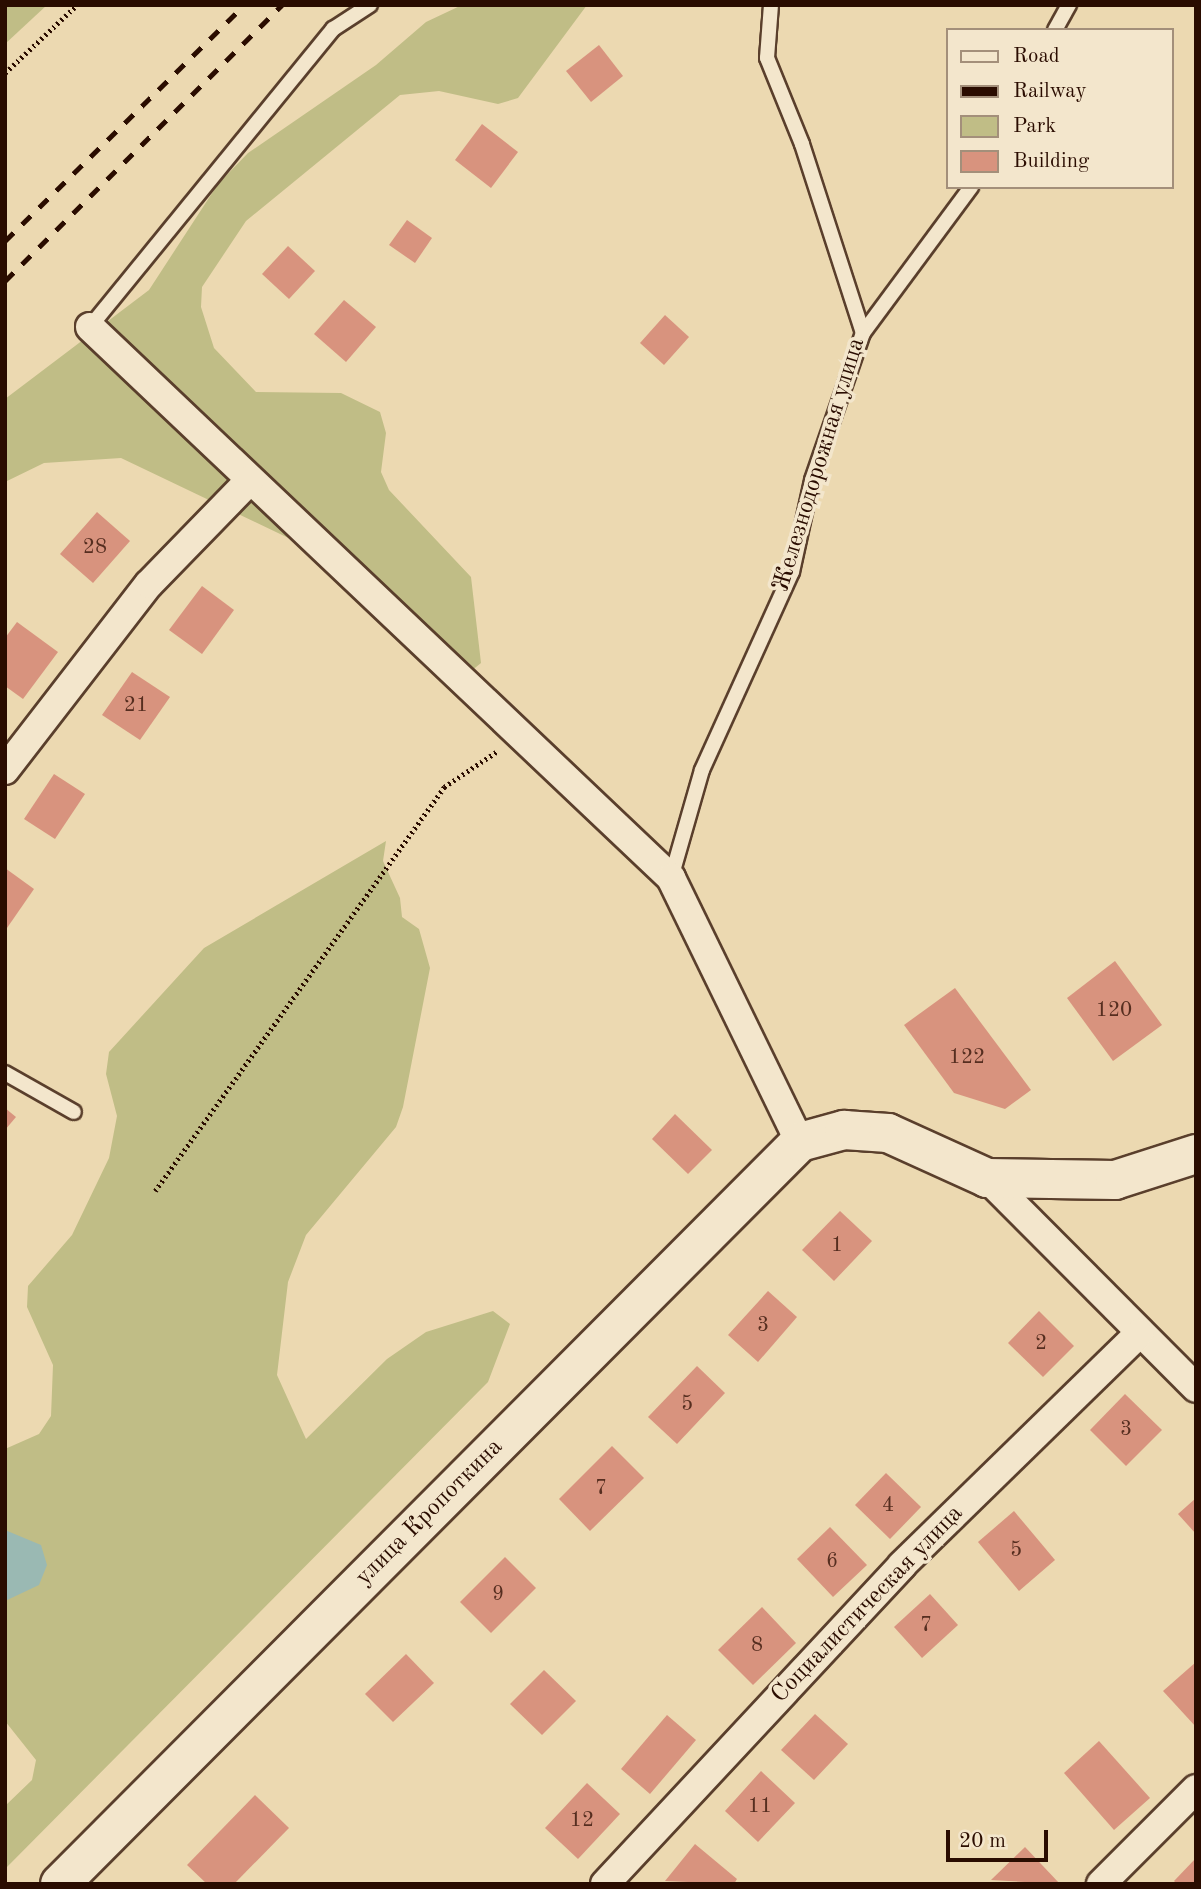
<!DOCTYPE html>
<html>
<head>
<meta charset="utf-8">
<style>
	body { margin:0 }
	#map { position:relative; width:1201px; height:1889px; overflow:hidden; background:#ecd9b1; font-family:"Old Standard TT",serif }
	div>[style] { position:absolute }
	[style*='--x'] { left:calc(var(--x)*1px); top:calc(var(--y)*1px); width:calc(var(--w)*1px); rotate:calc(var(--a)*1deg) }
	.green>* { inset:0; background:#c0bd86 }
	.water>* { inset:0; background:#9ab9b3 }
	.building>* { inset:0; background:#d8937e }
	.path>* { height:4.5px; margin-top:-2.25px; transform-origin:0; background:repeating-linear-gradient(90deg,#2a0c00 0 2px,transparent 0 5.5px) }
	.roads { filter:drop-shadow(2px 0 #5a3f2c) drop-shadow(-2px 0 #5a3f2c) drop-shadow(0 2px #5a3f2c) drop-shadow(0 -2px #5a3f2c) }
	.lane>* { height:14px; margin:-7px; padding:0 7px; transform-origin:7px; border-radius:7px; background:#f3e6cc }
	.street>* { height:28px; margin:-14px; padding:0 14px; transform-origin:14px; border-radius:14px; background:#f3e6cc }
	.secondary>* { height:38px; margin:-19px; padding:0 19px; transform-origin:19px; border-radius:19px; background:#f3e6cc }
	.rail>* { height:5px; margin-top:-2.5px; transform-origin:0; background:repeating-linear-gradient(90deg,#2a0c00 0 12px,transparent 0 24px) }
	span { translate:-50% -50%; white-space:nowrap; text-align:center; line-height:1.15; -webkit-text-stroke:7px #f3e6cc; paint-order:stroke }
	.number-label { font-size:21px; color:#562e20 }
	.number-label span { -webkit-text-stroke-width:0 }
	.street-label { font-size:24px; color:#2a0c00 }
	.frame { position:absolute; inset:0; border:7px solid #2a0c00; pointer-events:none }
	.legend { position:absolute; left:946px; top:28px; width:228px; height:161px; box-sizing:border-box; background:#f3e6cc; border:2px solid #a38f7a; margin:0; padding:9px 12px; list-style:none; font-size:21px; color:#2a0c00 }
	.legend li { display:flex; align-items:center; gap:14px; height:35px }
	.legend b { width:35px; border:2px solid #a38f7a }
	.scale { position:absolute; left:946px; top:1830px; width:102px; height:32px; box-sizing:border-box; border:4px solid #2a0c00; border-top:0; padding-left:9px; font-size:21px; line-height:24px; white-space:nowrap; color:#2a0c00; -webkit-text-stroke:5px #f3e6cc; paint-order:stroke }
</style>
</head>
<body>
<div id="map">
	<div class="green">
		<div style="clip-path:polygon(5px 5px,47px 5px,5px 44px)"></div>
		<div style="clip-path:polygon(462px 5px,587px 5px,518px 98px,498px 104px,439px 91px,400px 95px,246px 221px,202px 287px,201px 307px,214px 348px,256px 392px,341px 393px,380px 412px,386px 433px,381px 472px,389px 490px,471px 577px,481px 663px,465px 676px,301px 544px,121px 458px,44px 463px,5px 482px,5px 399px,149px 290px,218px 184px,248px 153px,376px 65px,426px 22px)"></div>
		<div style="clip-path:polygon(386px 841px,383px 861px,400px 898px,402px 917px,419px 929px,430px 968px,403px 1107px,396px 1127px,306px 1235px,288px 1282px,277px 1375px,306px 1439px,387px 1359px,426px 1332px,493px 1311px,510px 1324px,488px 1382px,5px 1869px,5px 1806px,32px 1780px,36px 1760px,5px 1721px,5px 1449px,39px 1434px,51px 1416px,53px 1365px,27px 1307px,28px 1286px,72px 1235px,109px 1158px,117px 1116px,106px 1074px,109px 1052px,204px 948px)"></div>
	</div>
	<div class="water">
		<div style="clip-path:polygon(5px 1530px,41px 1545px,47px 1565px,39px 1585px,5px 1601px)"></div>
	</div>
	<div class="building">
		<div style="clip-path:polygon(599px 45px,623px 76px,591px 102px,566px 71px)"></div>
		<div style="clip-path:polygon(482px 124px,518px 152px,491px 188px,455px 160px)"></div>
		<div style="clip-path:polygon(407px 220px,432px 238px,415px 263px,389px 245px)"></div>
		<div style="clip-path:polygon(288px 246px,315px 271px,289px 299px,262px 274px)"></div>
		<div style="clip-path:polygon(344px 300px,376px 327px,346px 362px,314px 334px)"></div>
		<div style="clip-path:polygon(665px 315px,689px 337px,664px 365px,640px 343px)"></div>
		<div style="clip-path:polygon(97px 512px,130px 541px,93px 583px,60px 554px)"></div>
		<div style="clip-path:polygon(202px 586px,234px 610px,202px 654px,169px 630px)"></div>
		<div style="clip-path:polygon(17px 622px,58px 652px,23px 699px,5px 686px,5px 638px)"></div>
		<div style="clip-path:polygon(132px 672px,170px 697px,140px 740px,102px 715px)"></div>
		<div style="clip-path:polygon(54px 774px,85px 794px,55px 839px,24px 819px)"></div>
		<div style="clip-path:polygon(5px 868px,34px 889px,7px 928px,5px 927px)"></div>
		<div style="clip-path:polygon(1115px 961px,1162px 1025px,1113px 1061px,1067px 998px)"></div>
		<div style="clip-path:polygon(955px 988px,1031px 1090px,1005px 1109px,954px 1093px,904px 1025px)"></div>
		<div style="clip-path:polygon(5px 1108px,16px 1117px,5px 1130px)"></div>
		<div style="clip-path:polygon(675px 1114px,712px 1150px,688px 1174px,652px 1139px)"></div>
		<div style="clip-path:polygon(840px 1211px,872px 1241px,834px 1281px,802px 1250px)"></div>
		<div style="clip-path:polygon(768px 1291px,797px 1317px,758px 1362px,728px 1335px)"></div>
		<div style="clip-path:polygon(1039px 1311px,1074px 1346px,1043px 1377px,1008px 1343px)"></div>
		<div style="clip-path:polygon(697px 1366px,725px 1393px,677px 1444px,648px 1417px)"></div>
		<div style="clip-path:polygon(1125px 1394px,1162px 1430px,1126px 1466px,1090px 1430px)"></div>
		<div style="clip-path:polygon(612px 1446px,644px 1478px,590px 1531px,559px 1499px)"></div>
		<div style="clip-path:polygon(886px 1473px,921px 1507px,890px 1539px,855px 1505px)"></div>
		<div style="clip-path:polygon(1196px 1498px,1196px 1534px,1178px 1514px)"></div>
		<div style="clip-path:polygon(1014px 1511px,1055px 1560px,1019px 1591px,978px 1542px)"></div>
		<div style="clip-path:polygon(830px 1527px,867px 1565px,833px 1597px,797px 1559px)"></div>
		<div style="clip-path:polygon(505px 1557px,536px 1588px,491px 1633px,460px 1602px)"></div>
		<div style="clip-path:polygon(930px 1594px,958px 1625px,922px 1658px,894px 1627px)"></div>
		<div style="clip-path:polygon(762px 1607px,796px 1643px,753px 1685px,718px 1650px)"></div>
		<div style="clip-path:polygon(406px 1654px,434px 1683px,393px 1722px,365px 1694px)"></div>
		<div style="clip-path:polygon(1196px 1662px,1196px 1727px,1163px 1691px)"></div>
		<div style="clip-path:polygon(544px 1670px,576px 1701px,542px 1735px,510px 1704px)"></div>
		<div style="clip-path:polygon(815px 1714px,848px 1744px,814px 1780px,781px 1750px)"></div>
		<div style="clip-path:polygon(667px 1715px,696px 1740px,650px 1794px,621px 1769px)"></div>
		<div style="clip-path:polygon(1099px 1741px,1150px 1798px,1114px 1830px,1064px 1773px)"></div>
		<div style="clip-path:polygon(761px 1771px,795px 1803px,758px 1842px,725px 1811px)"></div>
		<div style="clip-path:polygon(587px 1783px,620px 1814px,578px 1859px,545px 1828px)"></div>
		<div style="clip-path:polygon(255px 1795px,289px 1828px,234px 1884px,207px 1884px,187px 1865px)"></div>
		<div style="clip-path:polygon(695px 1844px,737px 1879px,734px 1884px,665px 1881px)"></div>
		<div style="clip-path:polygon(1025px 1847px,1060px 1884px,991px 1880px)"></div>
		<div style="clip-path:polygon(1196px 1858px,1196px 1884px,1177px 1884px,1174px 1881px)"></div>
	</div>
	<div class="path">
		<div style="--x:5;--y:73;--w:99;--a:-43.4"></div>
		<div style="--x:155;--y:1191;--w:497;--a:-54.4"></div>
		<div style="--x:444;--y:787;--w:63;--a:-33.9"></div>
	</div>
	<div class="roads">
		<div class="lane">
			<div style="--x:1055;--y:30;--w:29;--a:-61"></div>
			<div style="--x:90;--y:327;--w:385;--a:-50.8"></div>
			<div style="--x:333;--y:29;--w:44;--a:-33"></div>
			<div style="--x:863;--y:333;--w:182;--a:-53.5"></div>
			<div style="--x:671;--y:878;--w:112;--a:-74"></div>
			<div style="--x:702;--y:770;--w:217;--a:-65.6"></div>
			<div style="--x:792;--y:572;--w:94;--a:-77.7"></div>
			<div style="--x:812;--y:480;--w:156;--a:-70.9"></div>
			<div style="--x:863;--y:333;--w:199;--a:-107.9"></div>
			<div style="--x:802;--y:144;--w:93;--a:-112.1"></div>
			<div style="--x:767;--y:58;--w:53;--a:-85.7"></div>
			<div style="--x:5;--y:1073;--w:79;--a:29.5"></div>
		</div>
		<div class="street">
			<div style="--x:90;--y:327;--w:801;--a:43.48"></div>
			<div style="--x:671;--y:878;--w:294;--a:64"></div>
			<div style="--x:5;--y:770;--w:235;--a:-52.3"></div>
			<div style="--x:149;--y:584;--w:145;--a:-45.8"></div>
			<div style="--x:987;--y:1178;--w:296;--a:45.1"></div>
			<div style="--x:605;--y:1884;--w:436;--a:-47"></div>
			<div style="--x:902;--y:1565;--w:331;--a:-44.3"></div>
			<div style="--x:1101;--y:1884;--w:134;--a:-45"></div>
		</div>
		<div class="secondary">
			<div style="--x:60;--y:1884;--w:1048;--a:-45.08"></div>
			<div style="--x:800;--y:1142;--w:46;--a:-15.3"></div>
			<div style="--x:844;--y:1130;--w:44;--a:3.9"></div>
			<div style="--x:888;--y:1133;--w:109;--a:24.4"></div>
			<div style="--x:987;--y:1178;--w:128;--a:0.9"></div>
			<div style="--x:1115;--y:1180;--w:85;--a:-17.8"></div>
		</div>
	</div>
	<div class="rail">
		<div style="--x:5;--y:241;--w:336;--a:-44.6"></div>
		<div style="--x:5;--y:281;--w:391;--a:-44.9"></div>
	</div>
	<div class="number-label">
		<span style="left:95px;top:548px">28</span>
		<span style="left:136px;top:706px">21</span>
		<span style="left:1114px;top:1011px">120</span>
		<span style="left:967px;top:1058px">122</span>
		<span style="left:837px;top:1246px">1</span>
		<span style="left:763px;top:1326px">3</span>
		<span style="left:1041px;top:1344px">2</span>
		<span style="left:687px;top:1405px">5</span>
		<span style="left:1126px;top:1430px">3</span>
		<span style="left:601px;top:1489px">7</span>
		<span style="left:888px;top:1506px">4</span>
		<span style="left:1016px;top:1551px">5</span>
		<span style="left:832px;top:1562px">6</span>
		<span style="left:498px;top:1595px">9</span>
		<span style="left:926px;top:1626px">7</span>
		<span style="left:757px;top:1646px">8</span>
		<span style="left:760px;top:1807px">11</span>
		<span style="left:582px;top:1821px">12</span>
	</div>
	<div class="street-label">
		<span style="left:820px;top:465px;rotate:-73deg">Железнодорожная улица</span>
		<span style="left:430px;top:1513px;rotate:-45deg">улица Кропоткина</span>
		<span style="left:868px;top:1605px;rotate:-46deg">Социалистическая улица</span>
	</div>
	<div class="frame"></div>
	<ul class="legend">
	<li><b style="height:9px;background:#f3e6cc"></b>Road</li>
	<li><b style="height:9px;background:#2a0c00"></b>Railway</li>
	<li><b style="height:19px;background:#c0bd86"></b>Park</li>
	<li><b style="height:19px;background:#d8937e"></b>Building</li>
	</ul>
	<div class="scale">20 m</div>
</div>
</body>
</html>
